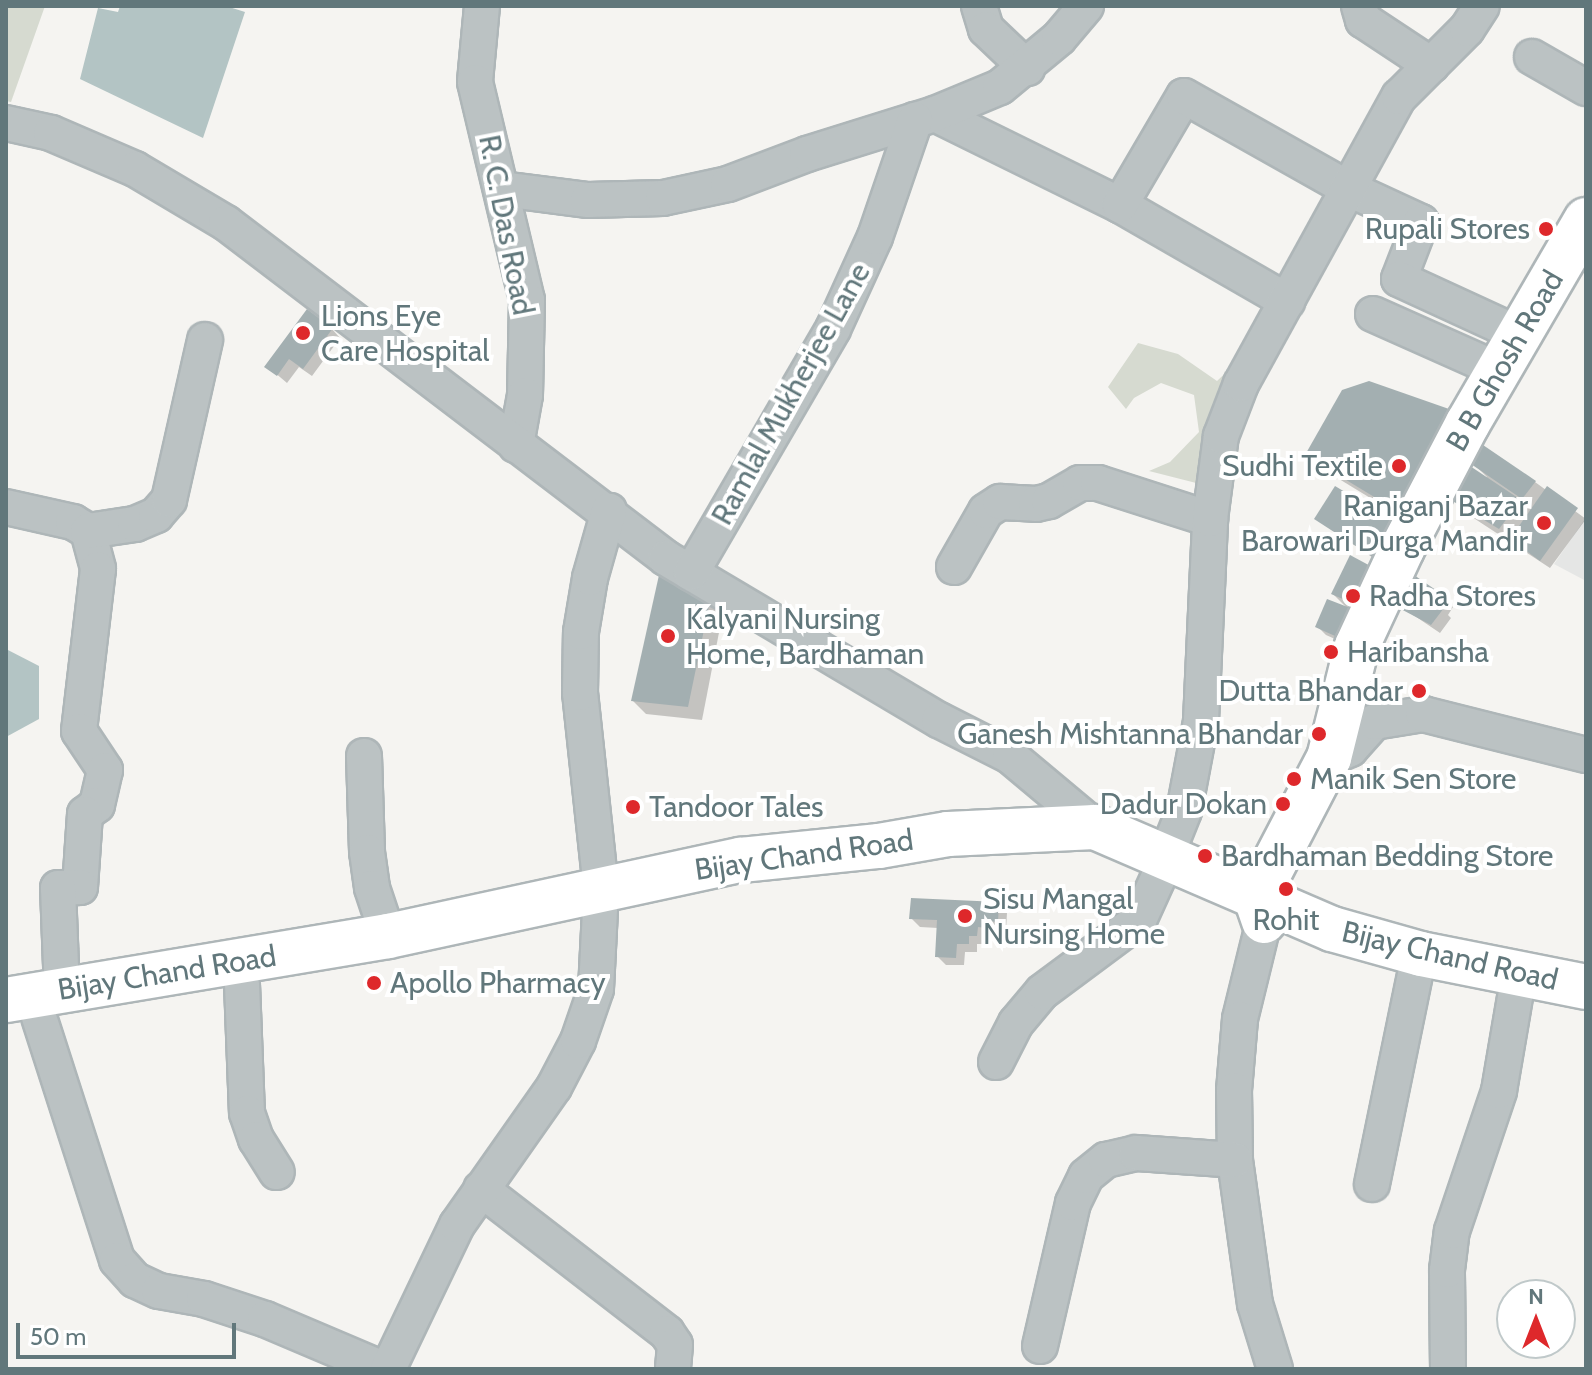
<!DOCTYPE html>
<html>
<head>
<meta charset="utf-8">
<style>
	body { margin:0 }
	#map { position:relative; width:1592px; height:1375px; overflow:hidden; background:#f5f4f1; font-family:Cabin,sans-serif }
	div>[style] { position:absolute }
	[style*='--x'] { left:calc(var(--x)*1px); top:calc(var(--y)*1px); width:calc(var(--w)*1px); rotate:calc(var(--a)*1deg) }
	.built>* { inset:0; background:#e5e6e5 }
	.green>* { inset:0; background:#d6dad0 }
	.water>* { inset:0; background:#b3c4c4 }
	.shadow>* { inset:0; background:#0003 }
	.building>* { inset:0; background:#a3afb1 }
	.roads { filter:drop-shadow(2px 0 #aeb6b8) drop-shadow(-2px 0 #aeb6b8) drop-shadow(0 2px #aeb6b8) drop-shadow(0 -2px #aeb6b8) }
	.street>* { height:34px; margin:-17px; padding:0 17px; transform-origin:17px; border-radius:17px; background:#bbc2c3 }
	.secondary>* { height:44px; margin:-22px; padding:0 22px; transform-origin:22px; border-radius:22px; background:#fff }
	.dots>* { width:22px; height:22px; translate:-50% -50%; box-sizing:border-box; border:4px solid #fff; border-radius:50% }
	span { translate:-50% -50%; white-space:nowrap; text-align:center; line-height:1.15; -webkit-text-stroke:8px #fff; paint-order:stroke }
	.street-label { font-size:30px; color:#61777b }
	.poi-label { font-size:30px; color:#61777b }
	.right { translate:-100% -50%; text-align:right }
	.left { translate:0 -50%; text-align:left }
	.frame { position:absolute; inset:0; border:8px solid #61777b; pointer-events:none }
	.north { position:absolute; left:1496px; top:1279px; width:80px; height:80px; box-sizing:border-box; background:#fff; border:2px solid #c0c9ca; border-radius:50%; rotate:0deg; font-size:22px; font-weight:700; line-height:32px; text-align:center; color:#61777b }
	.north::after { content:''; display:block; margin:auto; width:28px; height:36px; background:#de282b; clip-path:polygon(50% 0,100% 100%,50% 72%,0 100%) }
	.scale { position:absolute; left:16px; top:1323px; width:220px; height:36px; box-sizing:border-box; border:4px solid #61777b; border-top:0; padding-left:10px; font-size:24px; line-height:28px; white-space:nowrap; color:#61777b; -webkit-text-stroke:6px #fff; paint-order:stroke }
</style>
</head>
<body>
<div id="map">
	<div class="built">
		<div style="clip-path:polygon(1585px 519px,1586px 519px,1586px 581px,1554px 564px)"></div>
	</div>
	<div class="green">
		<div style="clip-path:polygon(6px 6px,45px 6px,11px 102px,6px 101px)"></div>
		<div style="clip-path:polygon(1138px 343px,1178px 354px,1217px 381px,1239px 360px,1204px 485px,1149px 471px,1170px 462px,1199px 432px,1194px 395px,1161px 383px,1134px 398px,1126px 409px,1108px 387px)"></div>
	</div>
	<div class="water">
		<div style="clip-path:polygon(120px 6px,226px 6px,245px 12px,203px 138px,80px 79px,98px 8px,118px 12px)"></div>
		<div style="clip-path:polygon(6px 649px,39px 666px,39px 719px,6px 737px)"></div>
	</div>
	<div class="shadow">
		<div style="clip-path:polygon(332px 329px,340px 338px,312px 376px,299px 367px,287px 383px,267px 366px)"></div>
		<div style="clip-path:polygon(1369px 383px,1448px 411px,1462px 424px,1413px 524px,1321px 468px,1308px 455px)"></div>
		<div style="clip-path:polygon(1474px 464px,1535px 482px,1586px 519px,1550px 568px,1472px 517px,1454px 499px,1487px 477px)"></div>
		<div style="clip-path:polygon(1335px 489px,1388px 568px,1316px 519px)"></div>
		<div style="clip-path:polygon(1351px 557px,1368px 613px,1350px 606px,1365px 621px,1353px 647px,1326px 635px,1317px 626px,1348px 609px,1333px 594px)"></div>
		<div style="clip-path:polygon(662px 569px,723px 612px,702px 720px,646px 714px,633px 701px)"></div>
		<div style="clip-path:polygon(1445px 598px,1453px 607px,1448px 615px,1451px 618px,1440px 633px,1400px 606px)"></div>
		<div style="clip-path:polygon(998px 904px,1007px 913px,1006px 930px,994px 929px,994px 936px,986px 935px,986px 944px,977px 944px,977px 952px,965px 952px,964px 965px,946px 965px,937px 956px,938px 928px,920px 927px,911px 918px)"></div>
	</div>
	<div class="building">
		<div style="clip-path:polygon(307px 309px,333px 328px,303px 369px,289px 359px,277px 376px,264px 367px)"></div>
		<div style="clip-path:polygon(1369px 381px,1449px 409px,1399px 512px,1305px 455px,1342px 390px)"></div>
		<div style="clip-path:polygon(1483px 445px,1536px 481px,1522px 499px,1471px 464px)"></div>
		<div style="clip-path:polygon(1470px 466px,1521px 500px,1499px 529px,1451px 500px)"></div>
		<div style="clip-path:polygon(1335px 486px,1397px 523px,1379px 561px,1314px 519px)"></div>
		<div style="clip-path:polygon(1547px 486px,1578px 508px,1540px 561px,1510px 539px)"></div>
		<div style="clip-path:polygon(1350px 555px,1376px 569px,1359px 606px,1331px 594px)"></div>
		<div style="clip-path:polygon(661px 566px,711px 596px,688px 707px,631px 701px)"></div>
		<div style="clip-path:polygon(1414px 575px,1446px 597px,1440px 605px,1444px 608px,1431px 625px,1397px 607px)"></div>
		<div style="clip-path:polygon(1327px 599px,1358px 611px,1344px 640px,1315px 627px)"></div>
		<div style="clip-path:polygon(911px 898px,999px 902px,998px 922px,986px 921px,986px 928px,978px 927px,977px 936px,969px 936px,969px 944px,957px 944px,956px 958px,935px 957px,937px 920px,909px 919px)"></div>
	</div>
	<div class="roads">
		<div class="street">
			<div style="--x:482;--y:6;--w:76;--a:95.3"></div>
			<div style="--x:475;--y:82;--w:224;--a:76.6"></div>
			<div style="--x:527;--y:300;--w:95;--a:91.2"></div>
			<div style="--x:525;--y:395;--w:51;--a:100.2"></div>
			<div style="--x:979;--y:6;--w:24;--a:73"></div>
			<div style="--x:986;--y:29;--w:57;--a:43.6"></div>
			<div style="--x:1359;--y:6;--w:15;--a:74"></div>
			<div style="--x:1363;--y:20;--w:82;--a:33.5"></div>
			<div style="--x:1532;--y:57;--w:62;--a:29.9"></div>
			<div style="--x:935;--y:114;--w:206;--a:26.2"></div>
			<div style="--x:1120;--y:205;--w:193;--a:29.9"></div>
			<div style="--x:6;--y:123;--w:46;--a:12.5"></div>
			<div style="--x:51;--y:133;--w:91;--a:23.2"></div>
			<div style="--x:135;--y:169;--w:106;--a:30.7"></div>
			<div style="--x:226;--y:223;--w:553;--a:37.28"></div>
			<div style="--x:666;--y:558;--w:317;--a:30.7"></div>
			<div style="--x:939;--y:720;--w:80;--a:26.9"></div>
			<div style="--x:1010;--y:756;--w:111;--a:39.9"></div>
			<div style="--x:502;--y:189;--w:87;--a:7.3"></div>
			<div style="--x:588;--y:200;--w:75;--a:-1.5"></div>
			<div style="--x:663;--y:198;--w:66;--a:-12.2"></div>
			<div style="--x:728;--y:184;--w:85;--a:-20.8"></div>
			<div style="--x:807;--y:154;--w:134;--a:-17.4"></div>
			<div style="--x:935;--y:114;--w:70;--a:-22.6"></div>
			<div style="--x:1000;--y:87;--w:77;--a:-39.7"></div>
			<div style="--x:1059;--y:38;--w:42;--a:-49.8"></div>
			<div style="--x:1120;--y:205;--w:126;--a:-59.6"></div>
			<div style="--x:1184;--y:96;--w:187;--a:29.4"></div>
			<div style="--x:1347;--y:188;--w:81;--a:24.7"></div>
			<div style="--x:1421;--y:222;--w:61;--a:111.1"></div>
			<div style="--x:1399;--y:279;--w:134;--a:24.7"></div>
			<div style="--x:1373;--y:314;--w:140;--a:24"></div>
			<div style="--x:6;--y:507;--w:69;--a:12.6"></div>
			<div style="--x:73;--y:522;--w:17;--a:31"></div>
			<div style="--x:88;--y:531;--w:39;--a:75"></div>
			<div style="--x:98;--y:569;--w:163;--a:96.7"></div>
			<div style="--x:79;--y:731;--w:47;--a:56.3"></div>
			<div style="--x:105;--y:770;--w:36;--a:103"></div>
			<div style="--x:97;--y:805;--w:15;--a:143"></div>
			<div style="--x:85;--y:814;--w:73;--a:93.9"></div>
			<div style="--x:80;--y:887;--w:22;--a:177"></div>
			<div style="--x:58;--y:888;--w:102;--a:87.8"></div>
			<div style="--x:88;--y:531;--w:48;--a:-8.5"></div>
			<div style="--x:135;--y:524;--w:23;--a:-23"></div>
			<div style="--x:156;--y:515;--w:20;--a:-49"></div>
			<div style="--x:169;--y:500;--w:164;--a:-77.3"></div>
			<div style="--x:954;--y:567;--w:64;--a:-60.3"></div>
			<div style="--x:986;--y:511;--w:17;--a:-33"></div>
			<div style="--x:1000;--y:502;--w:36;--a:3"></div>
			<div style="--x:1036;--y:504;--w:13;--a:-13"></div>
			<div style="--x:1049;--y:501;--w:36;--a:-30"></div>
			<div style="--x:1080;--y:483;--w:18;--a:0"></div>
			<div style="--x:1098;--y:483;--w:118;--a:17.8"></div>
			<div style="--x:691;--y:573;--w:282;--a:-59.8"></div>
			<div style="--x:833;--y:329;--w:101;--a:-65.5"></div>
			<div style="--x:875;--y:237;--w:124;--a:-71.1"></div>
			<div style="--x:364;--y:756;--w:96;--a:88.2"></div>
			<div style="--x:367;--y:852;--w:36;--a:82"></div>
			<div style="--x:372;--y:888;--w:51;--a:71.6"></div>
			<div style="--x:1329;--y:758;--w:23;--a:-23"></div>
			<div style="--x:1350;--y:749;--w:36;--a:-48"></div>
			<div style="--x:1374;--y:722;--w:50;--a:-9.3"></div>
			<div style="--x:1423;--y:714;--w:168;--a:14.1"></div>
			<div style="--x:1166;--y:856;--w:48;--a:-68.2"></div>
			<div style="--x:1184;--y:811;--w:92;--a:-79.3"></div>
			<div style="--x:1201;--y:721;--w:202;--a:-87.4"></div>
			<div style="--x:1210;--y:519;--w:84;--a:-82.5"></div>
			<div style="--x:1221;--y:436;--w:56;--a:-69"></div>
			<div style="--x:1241;--y:384;--w:328;--a:-61.2"></div>
			<div style="--x:1399;--y:97;--w:96;--a:-45"></div>
			<div style="--x:1467;--y:29;--w:27;--a:-57"></div>
			<div style="--x:1264;--y:921;--w:101;--a:103.8"></div>
			<div style="--x:1240;--y:1019;--w:71;--a:94.8"></div>
			<div style="--x:1234;--y:1090;--w:70;--a:89.2"></div>
			<div style="--x:1235;--y:1160;--w:145;--a:82.1"></div>
			<div style="--x:1255;--y:1304;--w:68;--a:72.9"></div>
			<div style="--x:242;--y:984;--w:129;--a:87.8"></div>
			<div style="--x:247;--y:1113;--w:28;--a:71"></div>
			<div style="--x:256;--y:1139;--w:39;--a:58"></div>
			<div style="--x:39;--y:1017;--w:255;--a:72.2"></div>
			<div style="--x:117;--y:1260;--w:27;--a:48"></div>
			<div style="--x:135;--y:1280;--w:26;--a:25"></div>
			<div style="--x:159;--y:1291;--w:46;--a:10.1"></div>
			<div style="--x:204;--y:1299;--w:64;--a:18.2"></div>
			<div style="--x:265;--y:1319;--w:128;--a:23"></div>
			<div style="--x:996;--y:1062;--w:44;--a:-62.9"></div>
			<div style="--x:1016;--y:1023;--w:40;--a:-50"></div>
			<div style="--x:1042;--y:992;--w:121;--a:-36.6"></div>
			<div style="--x:1139;--y:920;--w:48;--a:-65.6"></div>
			<div style="--x:1372;--y:1184;--w:218;--a:-78.4"></div>
			<div style="--x:481;--y:1189;--w:235;--a:37.7"></div>
			<div style="--x:667;--y:1333;--w:14;--a:56"></div>
			<div style="--x:675;--y:1345;--w:24;--a:95"></div>
			<div style="--x:1040;--y:1346;--w:147;--a:-77"></div>
			<div style="--x:1073;--y:1203;--w:30;--a:-64"></div>
			<div style="--x:1086;--y:1176;--w:26;--a:-39"></div>
			<div style="--x:1106;--y:1160;--w:31;--a:-13"></div>
			<div style="--x:1136;--y:1153;--w:99;--a:4"></div>
			<div style="--x:388;--y:1369;--w:160;--a:-64.4"></div>
			<div style="--x:457;--y:1225;--w:169;--a:-54.9"></div>
			<div style="--x:554;--y:1087;--w:52;--a:-62.4"></div>
			<div style="--x:578;--y:1041;--w:55;--a:-70.9"></div>
			<div style="--x:596;--y:989;--w:100;--a:-87.1"></div>
			<div style="--x:601;--y:889;--w:197;--a:-96.1"></div>
			<div style="--x:580;--y:693;--w:61;--a:-89.1"></div>
			<div style="--x:581;--y:632;--w:55;--a:-80.5"></div>
			<div style="--x:590;--y:578;--w:70;--a:-74.2"></div>
			<div style="--x:1448;--y:1369;--w:99;--a:-90.6"></div>
			<div style="--x:1447;--y:1270;--w:39;--a:-83"></div>
			<div style="--x:1452;--y:1231;--w:148;--a:-71.4"></div>
			<div style="--x:1499;--y:1091;--w:100;--a:-80.3"></div>
		</div>
		<div class="secondary">
			<div style="--x:1264;--y:921;--w:24;--a:-109"></div>
			<div style="--x:1256;--y:898;--w:158;--a:-62.5"></div>
			<div style="--x:1329;--y:758;--w:115;--a:-76"></div>
			<div style="--x:1357;--y:646;--w:107;--a:-65.1"></div>
			<div style="--x:1402;--y:549;--w:142;--a:-62.4"></div>
			<div style="--x:1468;--y:423;--w:235;--a:-59.8"></div>
			<div style="--x:6;--y:1000;--w:387;--a:-9.5"></div>
			<div style="--x:388;--y:936;--w:361;--a:-12.2"></div>
			<div style="--x:741;--y:860;--w:139;--a:-5.8"></div>
			<div style="--x:879;--y:846;--w:70;--a:-9.9"></div>
			<div style="--x:948;--y:834;--w:147;--a:-2.7"></div>
			<div style="--x:1095;--y:827;--w:258;--a:23.3"></div>
			<div style="--x:1332;--y:929;--w:92;--a:15.7"></div>
			<div style="--x:1421;--y:954;--w:168;--a:11.3"></div>
		</div>
	</div>
	<div class="dots">
		<div style="left:1546px;top:229px;background:#de282b"></div>
		<div style="left:303px;top:333px;background:#de282b"></div>
		<div style="left:1399px;top:466px;background:#de282b"></div>
		<div style="left:1544px;top:523px;background:#de282b"></div>
		<div style="left:1353px;top:596px;background:#de282b"></div>
		<div style="left:668px;top:636px;background:#de282b"></div>
		<div style="left:1331px;top:652px;background:#de282b"></div>
		<div style="left:1419px;top:691px;background:#de282b"></div>
		<div style="left:1319px;top:734px;background:#de282b"></div>
		<div style="left:1294px;top:779px;background:#de282b"></div>
		<div style="left:1283px;top:804px;background:#de282b"></div>
		<div style="left:633px;top:807px;background:#de282b"></div>
		<div style="left:1205px;top:856px;background:#de282b"></div>
		<div style="left:1286px;top:889px;background:#de282b"></div>
		<div style="left:965px;top:916px;background:#de282b"></div>
		<div style="left:374px;top:983px;background:#de282b"></div>
	</div>
	<div class="street-label">
		<span style="left:506px;top:225px;rotate:79deg">R. C. Das Road</span>
		<span style="left:1505px;top:361px;rotate:-60deg">B B Ghosh Road</span>
		<span style="left:791px;top:394px;rotate:-61deg">Ramlal Mukherjee Lane</span>
		<span style="left:804px;top:855px;rotate:-8deg">Bijay Chand Road</span>
		<span style="left:1450px;top:956px;rotate:13deg">Bijay Chand Road</span>
		<span style="left:167px;top:973px;rotate:-9deg">Bijay Chand Road</span>
	</div>
	<div class="poi-label">
		<span class="right" style="left:1530px;top:229px">Rupali Stores</span>
		<span class="left" style="left:321px;top:333px">Lions Eye<br>Care Hospital</span>
		<span class="right" style="left:1383px;top:466px">Sudhi Textile</span>
		<span class="right" style="left:1528px;top:523px">Raniganj Bazar<br>Barowari Durga Mandir</span>
		<span class="left" style="left:1369px;top:596px">Radha Stores</span>
		<span class="left" style="left:686px;top:636px">Kalyani Nursing<br>Home, Bardhaman</span>
		<span class="left" style="left:1347px;top:652px">Haribansha</span>
		<span class="right" style="left:1403px;top:691px">Dutta Bhandar</span>
		<span class="right" style="left:1303px;top:734px">Ganesh Mishtanna Bhandar</span>
		<span class="left" style="left:1310px;top:779px">Manik Sen Store</span>
		<span class="right" style="left:1267px;top:804px">Dadur Dokan</span>
		<span class="left" style="left:649px;top:807px">Tandoor Tales</span>
		<span class="left" style="left:1221px;top:856px">Bardhaman Bedding Store</span>
		<span class="left" style="left:983px;top:916px">Sisu Mangal<br>Nursing Home</span>
		<span style="left:1286px;top:920px">Rohit</span>
		<span class="left" style="left:390px;top:983px">Apollo Pharmacy</span>
	</div>
	<div class="frame"></div>
	<div class="north">N</div>
	<div class="scale">50 m</div>
</div>
</body>
</html>
